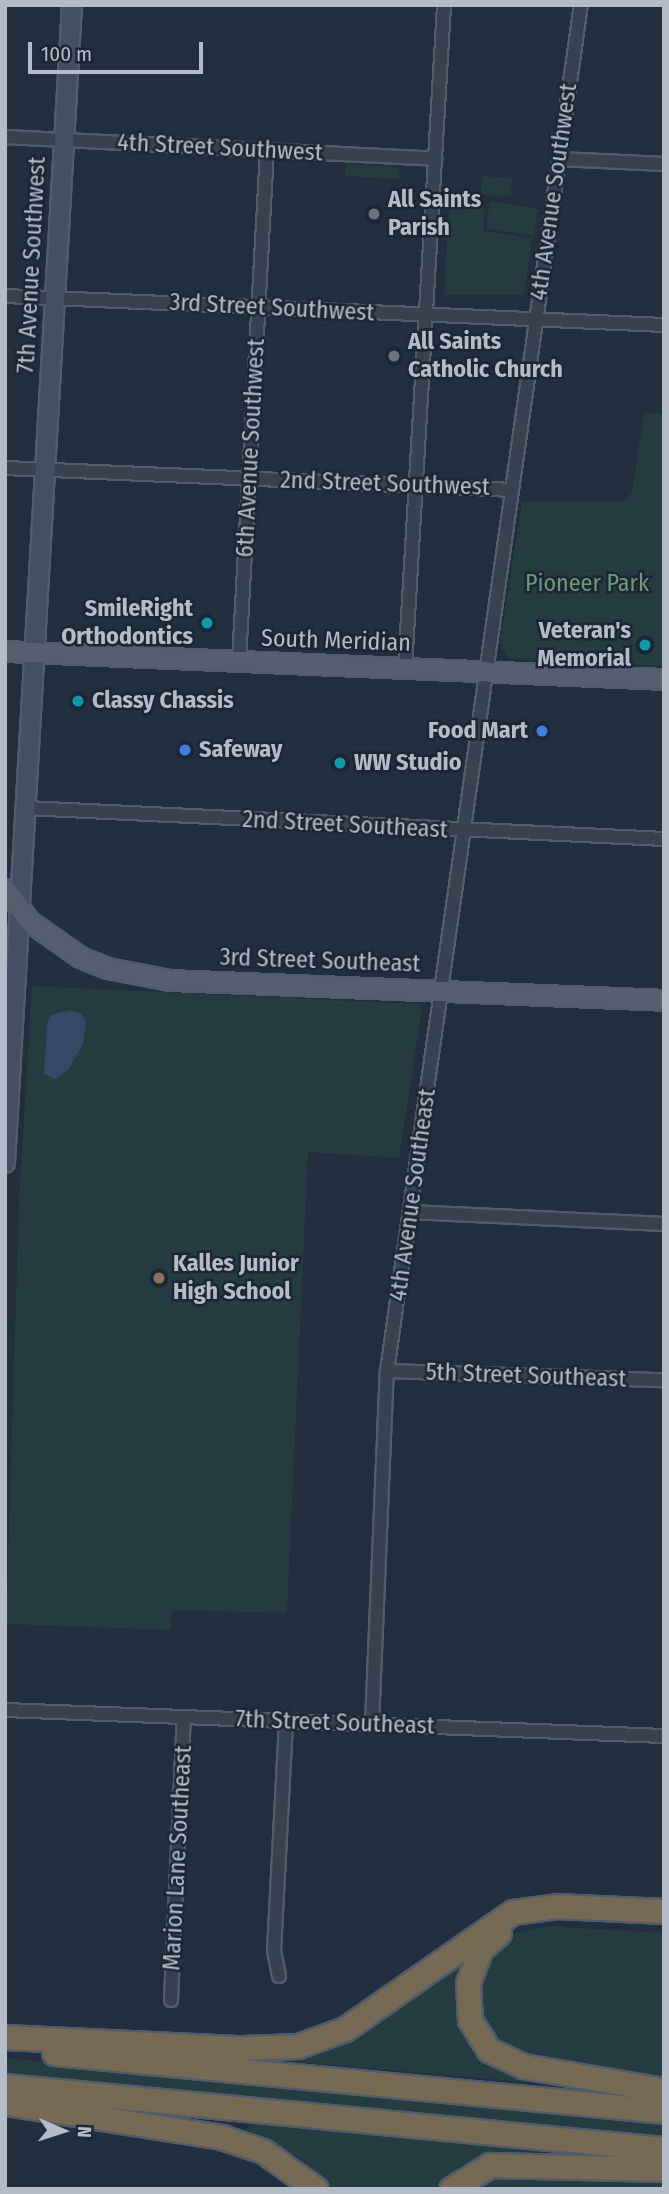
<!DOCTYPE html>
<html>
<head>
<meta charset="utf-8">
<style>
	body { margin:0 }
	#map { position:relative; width:669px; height:2194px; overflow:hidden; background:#232e3f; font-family:"Fira Sans Condensed",sans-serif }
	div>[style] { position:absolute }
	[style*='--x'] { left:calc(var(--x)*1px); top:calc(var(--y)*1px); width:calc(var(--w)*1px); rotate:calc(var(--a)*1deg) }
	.green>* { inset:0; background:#253c40 }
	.water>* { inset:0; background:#364967 }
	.roads { filter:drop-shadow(2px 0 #525c6a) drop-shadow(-2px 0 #525c6a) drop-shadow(0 2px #525c6a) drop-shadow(0 -2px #525c6a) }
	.street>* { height:12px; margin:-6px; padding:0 6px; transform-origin:6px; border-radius:6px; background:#38414f }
	.secondary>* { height:18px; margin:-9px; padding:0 9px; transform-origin:9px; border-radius:9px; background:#454f62 }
	.primary>* { height:19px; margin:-9.5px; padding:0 9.5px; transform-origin:9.5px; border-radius:9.5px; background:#555f6f }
	.highway>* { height:23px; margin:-11.5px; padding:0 11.5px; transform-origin:11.5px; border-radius:11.5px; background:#766a54 }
	.dots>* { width:19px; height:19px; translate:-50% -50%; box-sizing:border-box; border:4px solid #1c2634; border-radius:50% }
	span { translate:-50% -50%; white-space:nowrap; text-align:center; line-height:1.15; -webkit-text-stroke:5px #1c2634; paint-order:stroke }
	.street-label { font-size:24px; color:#b4bcca }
	.poi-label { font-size:24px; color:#b4bcca; font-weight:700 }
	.left { translate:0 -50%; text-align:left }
	.right { translate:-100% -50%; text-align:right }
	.park-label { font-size:24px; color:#6a9c77 }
	.frame { position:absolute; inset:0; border:7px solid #b4bcca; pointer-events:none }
	.north { position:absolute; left:28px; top:2096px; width:70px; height:70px; -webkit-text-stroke:5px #1c2634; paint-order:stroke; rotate:93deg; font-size:19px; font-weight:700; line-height:28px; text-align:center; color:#b4bcca }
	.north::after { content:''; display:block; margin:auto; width:24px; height:32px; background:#b4bcca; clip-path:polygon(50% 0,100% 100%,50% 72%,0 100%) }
	.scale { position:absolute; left:28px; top:42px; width:175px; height:32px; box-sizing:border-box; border:4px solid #b4bcca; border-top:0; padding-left:9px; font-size:21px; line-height:24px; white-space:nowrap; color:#b4bcca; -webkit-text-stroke:5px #1c2634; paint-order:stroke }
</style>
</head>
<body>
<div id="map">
	<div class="green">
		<div style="clip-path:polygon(346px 164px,400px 167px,399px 179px,345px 176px)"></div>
		<div style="clip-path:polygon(482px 176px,512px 178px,511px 196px,481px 195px)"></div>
		<div style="clip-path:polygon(490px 201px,538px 209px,534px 236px,486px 228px)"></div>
		<div style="clip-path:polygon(449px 205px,485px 209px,483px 231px,532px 238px,524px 295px,444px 295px)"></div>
		<div style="clip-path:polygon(644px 413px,664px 414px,664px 666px,507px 658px,500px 642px,522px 502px,625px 501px,632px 492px)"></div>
		<div style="clip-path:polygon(32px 986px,420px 1004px,422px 1009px,399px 1158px,308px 1152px,287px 1613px,173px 1610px,170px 1630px,6px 1624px,19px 1201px)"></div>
		<div style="clip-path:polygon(548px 1926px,664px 1933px,664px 2079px,528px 2055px,495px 2037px,478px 2009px,476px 1994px,484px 1959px,510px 1934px)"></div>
		<div style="clip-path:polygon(463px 1960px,455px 1994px,466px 2034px,600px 2089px,253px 2058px,284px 2054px)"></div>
		<div style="clip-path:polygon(5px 2058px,664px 2121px,664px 2139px,5px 2074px)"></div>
		<div style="clip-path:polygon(253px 2124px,557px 2151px,481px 2158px,461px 2166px,437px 2189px,334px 2189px,298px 2157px,246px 2129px)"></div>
		<div style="clip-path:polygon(503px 2174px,664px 2176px,664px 2189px,465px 2189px,482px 2178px)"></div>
	</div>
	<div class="water">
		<div style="clip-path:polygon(70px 1010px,81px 1013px,86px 1023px,83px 1044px,68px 1070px,55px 1079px,44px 1074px,47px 1024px,51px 1015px)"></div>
	</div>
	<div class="roads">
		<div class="street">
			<div style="--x:5;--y:137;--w:431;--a:2.9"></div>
			<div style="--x:559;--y:159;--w:105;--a:2.7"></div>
			<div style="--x:5;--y:296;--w:660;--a:2.52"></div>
			<div style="--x:5;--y:468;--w:507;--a:2.48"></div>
			<div style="--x:239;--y:661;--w:511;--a:-86.86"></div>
			<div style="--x:405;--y:668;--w:664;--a:-86.63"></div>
			<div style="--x:26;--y:808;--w:639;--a:2.78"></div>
			<div style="--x:410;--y:1212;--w:254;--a:2.7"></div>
			<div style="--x:387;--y:1371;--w:277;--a:1.9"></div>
			<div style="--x:5;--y:1710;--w:660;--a:2.26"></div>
			<div style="--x:372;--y:1724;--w:353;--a:-87.6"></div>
			<div style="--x:387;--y:1371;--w:1380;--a:-81.92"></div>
			<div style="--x:279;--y:1976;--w:25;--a:-101"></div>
			<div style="--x:274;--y:1951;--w:231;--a:-87"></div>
			<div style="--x:171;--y:2000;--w:283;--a:-87.4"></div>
		</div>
		<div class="secondary">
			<div style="--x:5;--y:1163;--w:1160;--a:-86.69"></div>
		</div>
		<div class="primary">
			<div style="--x:5;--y:651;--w:660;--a:2.43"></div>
			<div style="--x:5;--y:889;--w:40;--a:53"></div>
			<div style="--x:29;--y:921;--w:62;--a:35.2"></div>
			<div style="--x:80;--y:957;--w:29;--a:22"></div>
			<div style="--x:107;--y:968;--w:64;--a:10.8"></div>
			<div style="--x:170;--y:980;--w:494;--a:2.3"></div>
		</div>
		<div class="highway">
			<div style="--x:499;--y:1933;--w:25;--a:138"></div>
			<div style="--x:480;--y:1950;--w:35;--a:110"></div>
			<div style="--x:468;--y:1983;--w:37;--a:87"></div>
			<div style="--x:470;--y:2020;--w:36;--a:58"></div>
			<div style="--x:489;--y:2050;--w:38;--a:25"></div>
			<div style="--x:523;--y:2066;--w:143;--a:9.7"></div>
			<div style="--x:5;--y:2037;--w:237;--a:2.7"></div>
			<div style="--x:242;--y:2048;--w:56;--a:-2"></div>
			<div style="--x:298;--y:2046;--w:50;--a:-19.9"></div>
			<div style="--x:345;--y:2029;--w:205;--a:-34.9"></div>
			<div style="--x:513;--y:1912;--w:44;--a:-7.8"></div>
			<div style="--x:557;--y:1906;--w:107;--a:2.7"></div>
			<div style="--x:54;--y:2053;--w:613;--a:5.43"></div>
			<div style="--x:5;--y:2086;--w:662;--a:5.46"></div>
			<div style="--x:5;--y:2103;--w:219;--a:8.9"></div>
			<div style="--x:221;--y:2137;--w:44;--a:18.4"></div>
			<div style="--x:263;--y:2151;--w:65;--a:35.6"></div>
			<div style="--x:451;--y:2189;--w:46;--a:-31.6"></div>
			<div style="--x:490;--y:2165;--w:174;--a:1.3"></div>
		</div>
	</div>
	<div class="dots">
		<div style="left:374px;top:214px;background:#6b7280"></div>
		<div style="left:394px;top:356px;background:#6b7280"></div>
		<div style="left:207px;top:623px;background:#0f9aa8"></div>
		<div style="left:645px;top:645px;background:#0f9aa8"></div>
		<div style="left:78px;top:701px;background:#0f9aa8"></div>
		<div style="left:542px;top:731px;background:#3f7fe0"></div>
		<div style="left:185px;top:750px;background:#3f7fe0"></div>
		<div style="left:340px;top:763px;background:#0f9aa8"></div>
		<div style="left:159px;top:1278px;background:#8d6e63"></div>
	</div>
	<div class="street-label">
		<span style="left:220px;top:148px;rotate:3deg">4th Street Southwest</span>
		<span style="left:554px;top:192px;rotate:-82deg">4th Avenue Southwest</span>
		<span style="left:32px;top:265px;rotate:-87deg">7th Avenue Southwest</span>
		<span style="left:272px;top:308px;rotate:3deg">3rd Street Southwest</span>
		<span style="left:251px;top:448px;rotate:-87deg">6th Avenue Southwest</span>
		<span style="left:385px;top:484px;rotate:2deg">2nd Street Southwest</span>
		<span style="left:336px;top:641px;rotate:2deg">South Meridian</span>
		<span style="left:345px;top:825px;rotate:3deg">2nd Street Southeast</span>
		<span style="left:320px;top:961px;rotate:2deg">3rd Street Southeast</span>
		<span style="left:413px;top:1195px;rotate:-82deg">4th Avenue Southeast</span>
		<span style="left:526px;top:1376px;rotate:2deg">5th Street Southeast</span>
		<span style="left:335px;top:1723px;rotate:2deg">7th Street Southeast</span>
		<span style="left:178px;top:1858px;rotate:-87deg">Marion Lane Southeast</span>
	</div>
	<div class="poi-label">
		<span class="left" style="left:388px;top:214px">All Saints<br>Parish</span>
		<span class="left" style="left:408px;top:356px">All Saints<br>Catholic Church</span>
		<span class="right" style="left:193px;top:623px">SmileRight<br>Orthodontics</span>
		<span class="right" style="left:631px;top:645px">Veteran's<br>Memorial</span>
		<span class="left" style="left:92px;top:701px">Classy Chassis</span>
		<span class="right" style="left:528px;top:731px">Food Mart</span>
		<span class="left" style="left:199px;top:750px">Safeway</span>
		<span class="left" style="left:354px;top:763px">WW Studio</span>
		<span class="left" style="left:173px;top:1278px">Kalles Junior<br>High School</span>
	</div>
	<div class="park-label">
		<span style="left:587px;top:584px">Pioneer Park</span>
	</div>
	<div class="frame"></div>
	<div class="north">N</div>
	<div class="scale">100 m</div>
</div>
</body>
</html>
